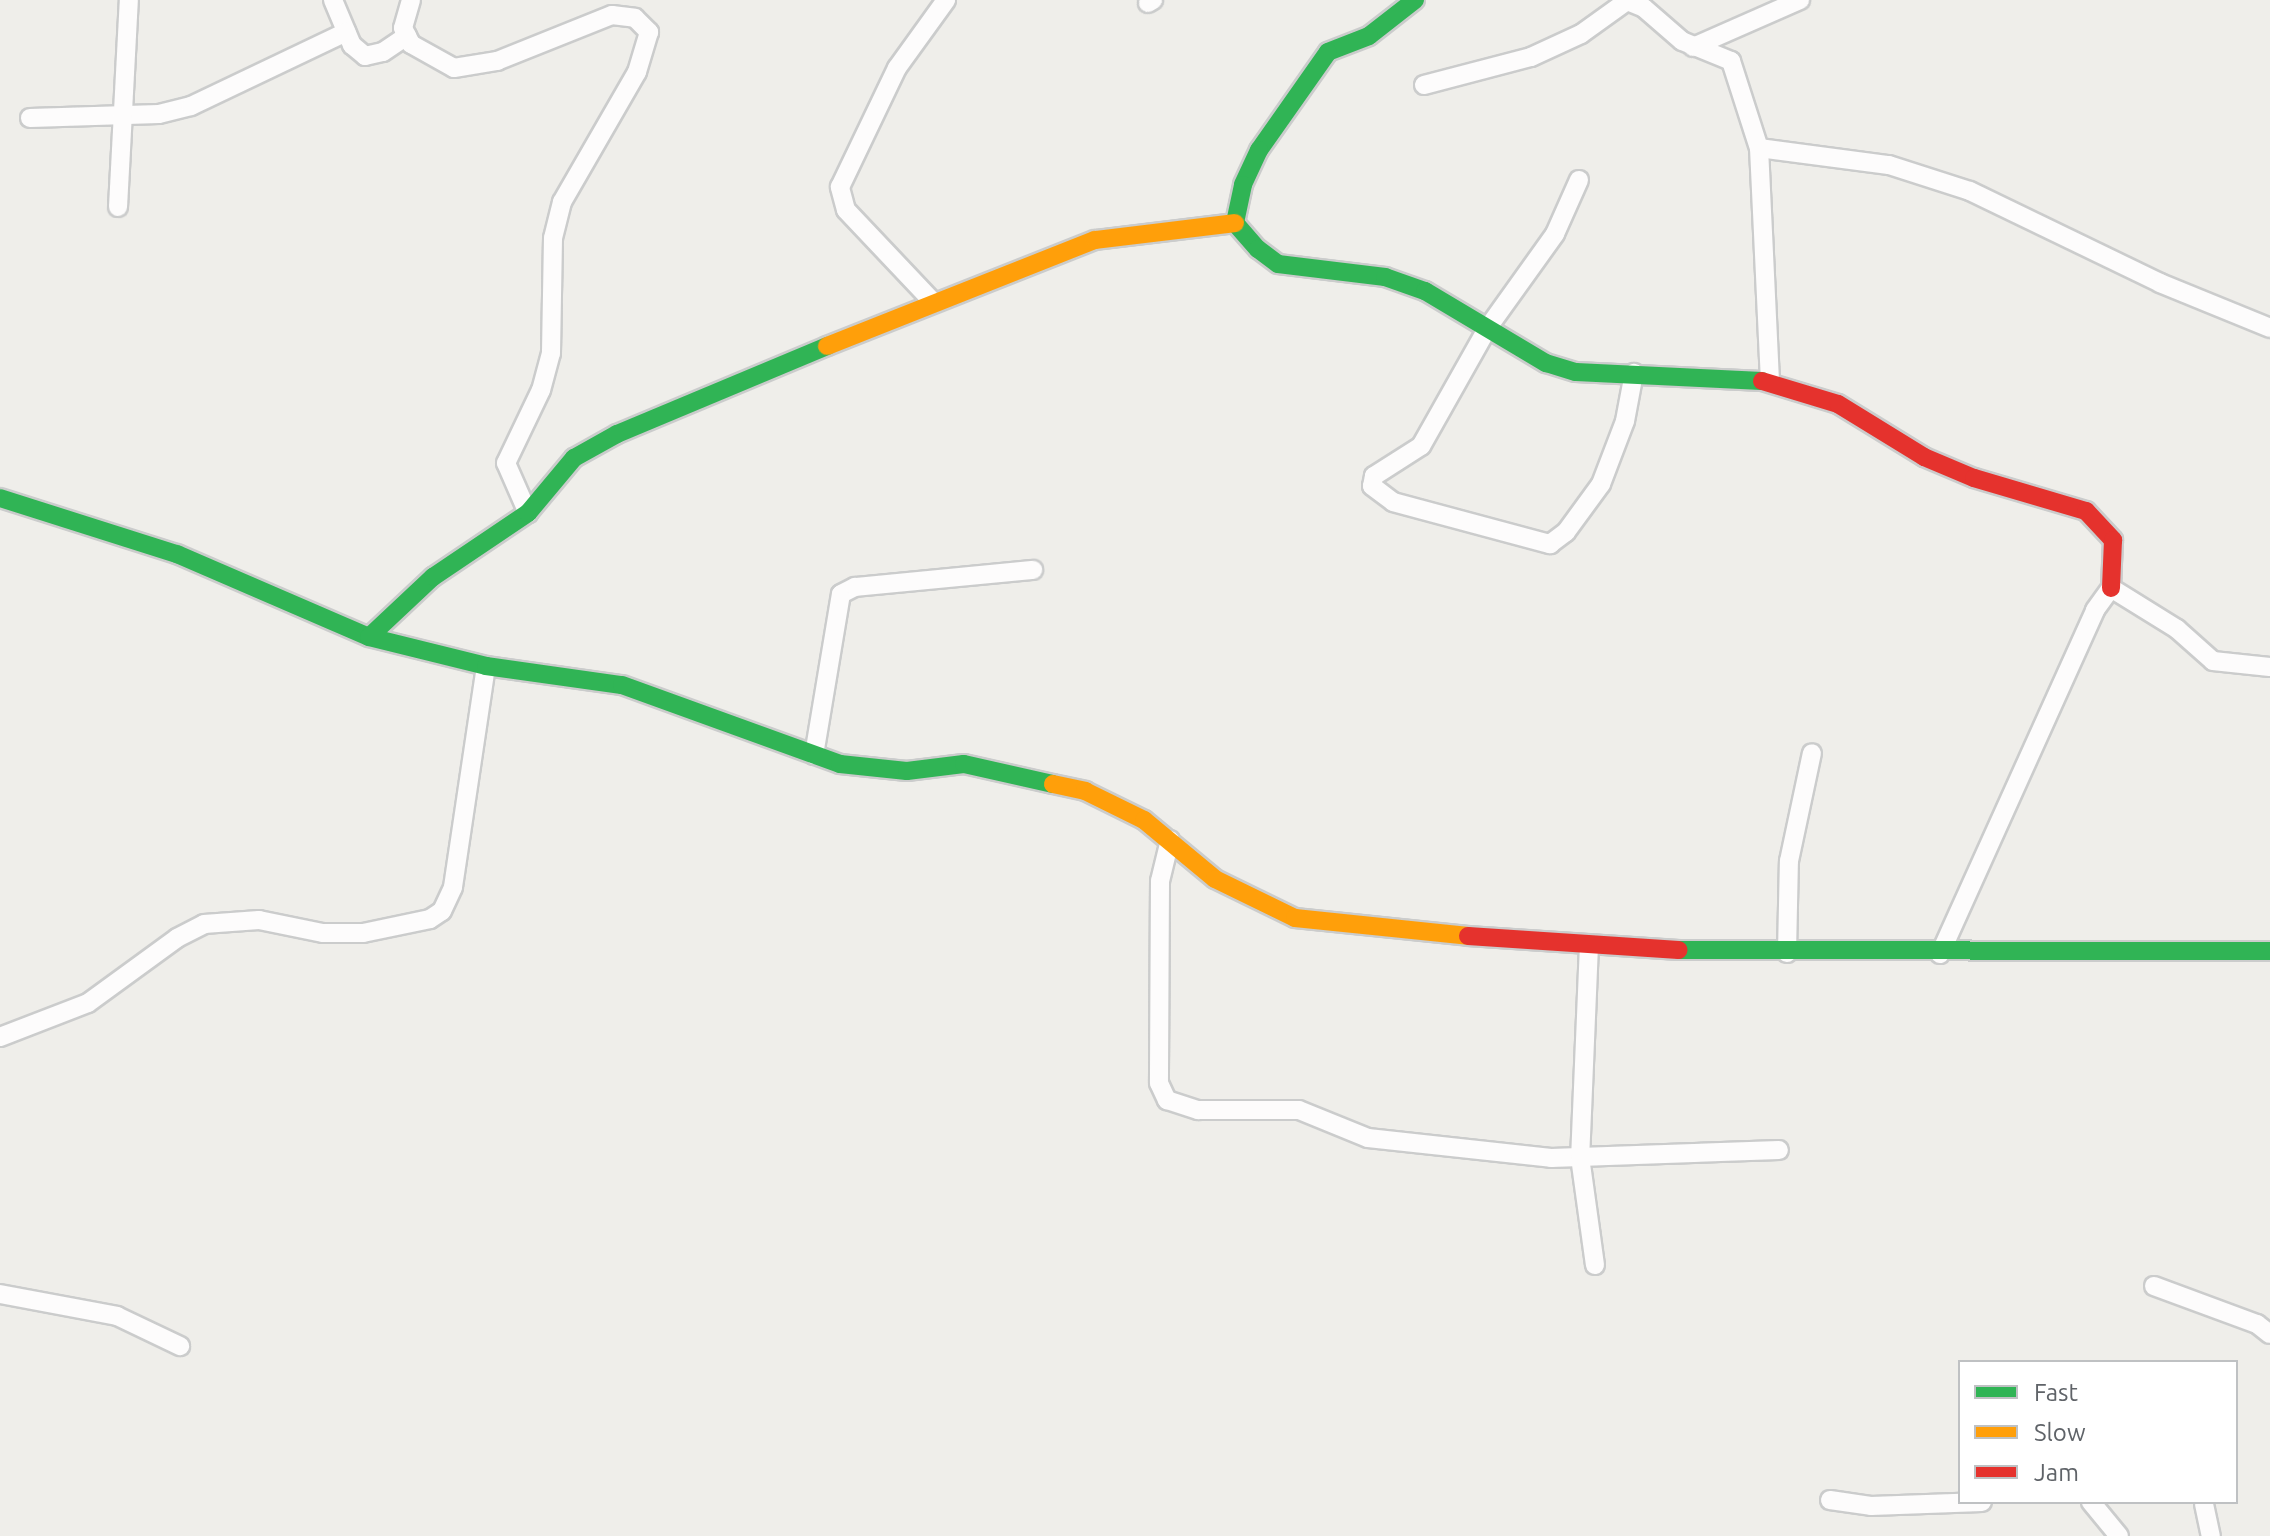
<!DOCTYPE html>
<html>
<head>
<meta charset="utf-8">
<style>
	body { margin:0 }
	#map { position:relative; width:2270px; height:1536px; overflow:hidden; background:#efeeea; font-family:Ubuntu,sans-serif }
	div>[style] { position:absolute }
	[style*='--x'] { left:calc(var(--x)*1px); top:calc(var(--y)*1px); width:calc(var(--w)*1px); rotate:calc(var(--a)*1deg) }
	.roads { filter:drop-shadow(2px 0 #cbcccc) drop-shadow(-2px 0 #cbcccc) drop-shadow(0 2px #cbcccc) drop-shadow(0 -2px #cbcccc) }
	.street>* { height:18px; margin:-9px; padding:0 9px; transform-origin:9px; border-radius:9px; background:#fdfcfc }
	.fast>* { height:18px; margin:-9px; padding:0 9px; transform-origin:9px; border-radius:9px; background:#30b455 }
	.slow>* { height:18px; margin:-9px; padding:0 9px; transform-origin:9px; border-radius:9px; background:#ff9f0a }
	.jam>* { height:18px; margin:-9px; padding:0 9px; transform-origin:9px; border-radius:9px; background:#e5322d }
	span { translate:-50% -50%; white-space:nowrap; text-align:center; line-height:1.15; -webkit-text-stroke:6px #fff; paint-order:stroke }
	.legend { position:absolute; left:1958px; top:1360px; width:280px; height:144px; box-sizing:border-box; background:#fff; border:2px solid #bfc1c3; margin:0; padding:10px 14px; list-style:none; font-size:24px; color:#5f6368 }
	.legend li { display:flex; align-items:center; gap:16px; height:40px }
	.legend b { width:40px; border:2px solid #bfc1c3 }
</style>
</head>
<body>
<div id="map">
	<div class="roads">
		<div class="street">
			<div style="--x:333;--y:0;--w:49;--a:67.1"></div>
			<div style="--x:352;--y:45;--w:17;--a:40"></div>
			<div style="--x:365;--y:56;--w:18;--a:-13"></div>
			<div style="--x:383;--y:52;--w:29;--a:-34"></div>
			<div style="--x:411;--y:0;--w:29;--a:106"></div>
			<div style="--x:403;--y:28;--w:18;--a:63"></div>
			<div style="--x:411;--y:44;--w:49;--a:29.2"></div>
			<div style="--x:454;--y:68;--w:44;--a:-9.2"></div>
			<div style="--x:497;--y:61;--w:124;--a:-21.8"></div>
			<div style="--x:612;--y:15;--w:23;--a:7"></div>
			<div style="--x:635;--y:18;--w:20;--a:45"></div>
			<div style="--x:649;--y:32;--w:42;--a:106.7"></div>
			<div style="--x:637;--y:72;--w:150;--a:120"></div>
			<div style="--x:562;--y:202;--w:37;--a:104"></div>
			<div style="--x:553;--y:238;--w:115;--a:91"></div>
			<div style="--x:551;--y:353;--w:38;--a:105"></div>
			<div style="--x:541;--y:390;--w:81;--a:115.6"></div>
			<div style="--x:506;--y:463;--w:55;--a:66.3"></div>
			<div style="--x:1148;--y:3;--w:6;--a:-31"></div>
			<div style="--x:1693;--y:47;--w:117;--a:-23.7"></div>
			<div style="--x:1424;--y:85;--w:111;--a:-14.7"></div>
			<div style="--x:1531;--y:57;--w:55;--a:-24.7"></div>
			<div style="--x:1581;--y:34;--w:57;--a:-35.7"></div>
			<div style="--x:1627;--y:1;--w:18;--a:22"></div>
			<div style="--x:1644;--y:8;--w:50;--a:41"></div>
			<div style="--x:1682;--y:41;--w:53;--a:22.2"></div>
			<div style="--x:1731;--y:61;--w:91;--a:72.2"></div>
			<div style="--x:1759;--y:148;--w:233;--a:87.3"></div>
			<div style="--x:30;--y:118;--w:129;--a:-1.8"></div>
			<div style="--x:159;--y:114;--w:33;--a:-14"></div>
			<div style="--x:191;--y:106;--w:172;--a:-25.5"></div>
			<div style="--x:1759;--y:148;--w:131;--a:7.5"></div>
			<div style="--x:1889;--y:165;--w:85;--a:17.8"></div>
			<div style="--x:1970;--y:191;--w:211;--a:25.8"></div>
			<div style="--x:2160;--y:283;--w:119;--a:22.2"></div>
			<div style="--x:1579;--y:180;--w:59;--a:114"></div>
			<div style="--x:1555;--y:234;--w:117;--a:125.6"></div>
			<div style="--x:1487;--y:329;--w:134;--a:119.4"></div>
			<div style="--x:1421;--y:446;--w:56;--a:147.4"></div>
			<div style="--x:1374;--y:476;--w:10;--a:101"></div>
			<div style="--x:1372;--y:486;--w:26;--a:37"></div>
			<div style="--x:1393;--y:502;--w:163;--a:15"></div>
			<div style="--x:1550;--y:544;--w:20;--a:-37"></div>
			<div style="--x:1566;--y:532;--w:59;--a:-53.9"></div>
			<div style="--x:1601;--y:484;--w:67;--a:-69.1"></div>
			<div style="--x:1625;--y:421;--w:49;--a:-79.4"></div>
			<div style="--x:118;--y:207;--w:207;--a:-87"></div>
			<div style="--x:934;--y:303;--w:128;--a:-133.4"></div>
			<div style="--x:846;--y:210;--w:24;--a:-105"></div>
			<div style="--x:840;--y:187;--w:132;--a:-64.4"></div>
			<div style="--x:897;--y:68;--w:84;--a:-54.2"></div>
			<div style="--x:814;--y:755;--w:163;--a:-80.5"></div>
			<div style="--x:841;--y:594;--w:16;--a:-27"></div>
			<div style="--x:855;--y:587;--w:179;--a:-5.5"></div>
			<div style="--x:1170;--y:840;--w:42;--a:103.7"></div>
			<div style="--x:1160;--y:881;--w:202;--a:90.3"></div>
			<div style="--x:1159;--y:1083;--w:19;--a:65"></div>
			<div style="--x:1167;--y:1100;--w:33;--a:18"></div>
			<div style="--x:1198;--y:1110;--w:101;--a:0"></div>
			<div style="--x:1299;--y:1110;--w:74;--a:22.1"></div>
			<div style="--x:1368;--y:1138;--w:184;--a:6.2"></div>
			<div style="--x:1551;--y:1158;--w:228;--a:-2"></div>
			<div style="--x:1589;--y:945;--w:212;--a:92.4"></div>
			<div style="--x:1580;--y:1157;--w:109;--a:82.1"></div>
			<div style="--x:1787;--y:953;--w:92;--a:-88.8"></div>
			<div style="--x:1789;--y:861;--w:110;--a:-78"></div>
			<div style="--x:1940;--y:954;--w:377;--a:-65.7"></div>
			<div style="--x:2095;--y:610;--w:27;--a:-54"></div>
			<div style="--x:2111;--y:588;--w:78;--a:31.8"></div>
			<div style="--x:2177;--y:629;--w:48;--a:41.6"></div>
			<div style="--x:2213;--y:661;--w:57;--a:6"></div>
			<div style="--x:0;--y:1037;--w:94;--a:-21.1"></div>
			<div style="--x:88;--y:1003;--w:110;--a:-36.1"></div>
			<div style="--x:177;--y:938;--w:30;--a:-27"></div>
			<div style="--x:204;--y:924;--w:55;--a:-4.2"></div>
			<div style="--x:259;--y:920;--w:65;--a:11.5"></div>
			<div style="--x:323;--y:933;--w:40;--a:0"></div>
			<div style="--x:363;--y:933;--w:68;--a:-11.8"></div>
			<div style="--x:430;--y:919;--w:14;--a:-34"></div>
			<div style="--x:442;--y:911;--w:26;--a:-65"></div>
			<div style="--x:453;--y:887;--w:223;--a:-81.5"></div>
			<div style="--x:2154;--y:1286;--w:110;--a:20.3"></div>
			<div style="--x:2257;--y:1324;--w:16;--a:38"></div>
			<div style="--x:0;--y:1294;--w:119;--a:10.6"></div>
			<div style="--x:117;--y:1316;--w:70;--a:25.5"></div>
			<div style="--x:1830;--y:1500;--w:41;--a:8.3"></div>
			<div style="--x:1871;--y:1506;--w:111;--a:-2.1"></div>
			<div style="--x:2091;--y:1502;--w:44;--a:50.5"></div>
			<div style="--x:2204;--y:1504;--w:33;--a:78"></div>
		</div>
		<div class="fast">
			<div style="--x:1415;--y:0;--w:58;--a:142"></div>
			<div style="--x:1369;--y:36;--w:44;--a:158.7"></div>
			<div style="--x:1328;--y:52;--w:120;--a:125.1"></div>
			<div style="--x:1259;--y:150;--w:38;--a:115"></div>
			<div style="--x:1243;--y:185;--w:39;--a:102"></div>
			<div style="--x:1235;--y:223;--w:35;--a:49"></div>
			<div style="--x:1258;--y:249;--w:25;--a:37"></div>
			<div style="--x:1278;--y:264;--w:108;--a:6.9"></div>
			<div style="--x:1385;--y:277;--w:42;--a:19.3"></div>
			<div style="--x:1425;--y:291;--w:141;--a:30.8"></div>
			<div style="--x:1546;--y:363;--w:31;--a:17"></div>
			<div style="--x:1576;--y:372;--w:186;--a:2.8"></div>
			<div style="--x:0;--y:498;--w:186;--a:17.6"></div>
			<div style="--x:177;--y:554;--w:209;--a:23.4"></div>
			<div style="--x:369;--y:637;--w:121;--a:13.9"></div>
			<div style="--x:486;--y:666;--w:137;--a:8"></div>
			<div style="--x:622;--y:685;--w:232;--a:19.9"></div>
			<div style="--x:840;--y:764;--w:67;--a:6"></div>
			<div style="--x:907;--y:771;--w:57;--a:-7"></div>
			<div style="--x:964;--y:764;--w:91;--a:12.7"></div>
			<div style="--x:369;--y:637;--w:88;--a:-43.2"></div>
			<div style="--x:433;--y:577;--w:115;--a:-34"></div>
			<div style="--x:528;--y:513;--w:72;--a:-50.1"></div>
			<div style="--x:574;--y:458;--w:49;--a:-29.2"></div>
			<div style="--x:617;--y:434;--w:228;--a:-22.7"></div>
			<div style="--x:1679;--y:950;--w:591;--a:0.1"></div>
		</div>
		<div class="slow">
			<div style="--x:827;--y:346;--w:288;--a:-21.6"></div>
			<div style="--x:1095;--y:240;--w:141;--a:-6.9"></div>
			<div style="--x:1053;--y:784;--w:33;--a:12"></div>
			<div style="--x:1085;--y:791;--w:66;--a:26.2"></div>
			<div style="--x:1144;--y:820;--w:92;--a:39.7"></div>
			<div style="--x:1215;--y:879;--w:89;--a:26"></div>
			<div style="--x:1295;--y:918;--w:174;--a:5.9"></div>
		</div>
		<div class="jam">
			<div style="--x:1762;--y:381;--w:79;--a:16.8"></div>
			<div style="--x:1838;--y:404;--w:101;--a:31.6"></div>
			<div style="--x:1924;--y:457;--w:54;--a:22.8"></div>
			<div style="--x:1974;--y:478;--w:117;--a:16.4"></div>
			<div style="--x:2086;--y:511;--w:40;--a:47"></div>
			<div style="--x:2113;--y:540;--w:48;--a:92.4"></div>
			<div style="--x:1468;--y:936;--w:211;--a:3.8"></div>
		</div>
	</div>
	<ul class="legend">
	<li><b style="height:10px;background:#30b455"></b>Fast</li>
	<li><b style="height:10px;background:#ff9f0a"></b>Slow</li>
	<li><b style="height:10px;background:#e5322d"></b>Jam</li>
	</ul>
</div>
</body>
</html>
